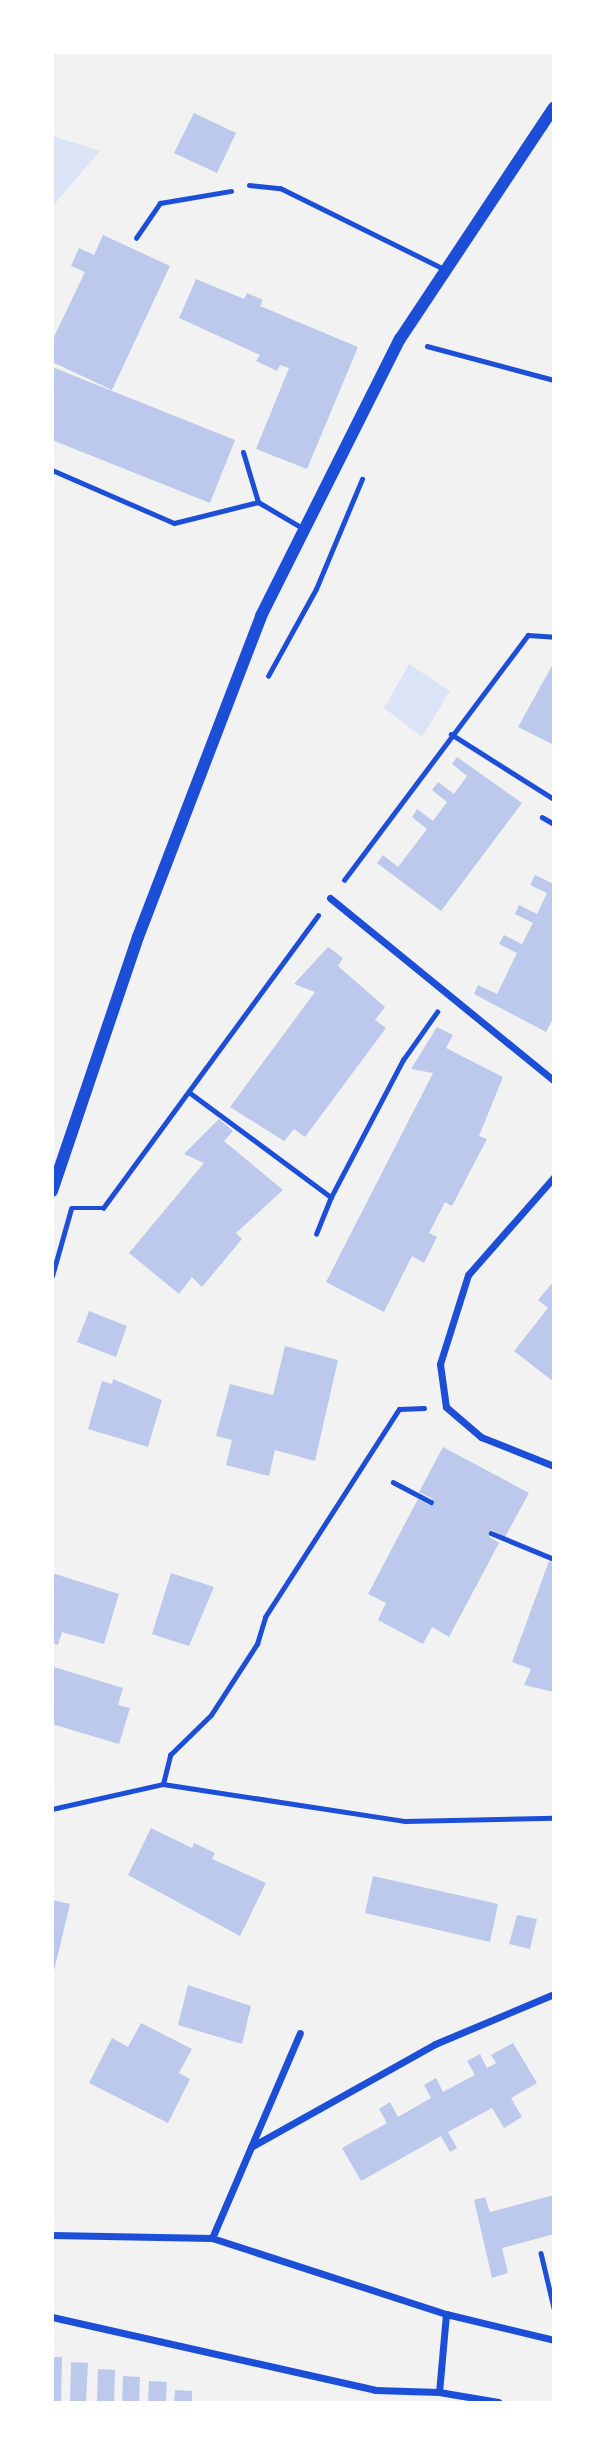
<!DOCTYPE html>
<html>
<head>
<meta charset="utf-8">
<style>
	body { margin:0 }
	#map { position:relative; width:606px; height:2455px; overflow:hidden; background:#f2f2f2; font-family:"Nunito Sans",sans-serif }
	div>[style] { position:absolute }
	[style*='--x'] { left:calc(var(--x)*1px); top:calc(var(--y)*1px); width:calc(var(--w)*1px); rotate:calc(var(--a)*1deg) }
	.green>* { inset:0; background:#dbe4f7 }
	.building>* { inset:0; background:#bdc9ec }
	.path>* { height:4.5px; margin:-2.25px; padding:0 2.25px; transform-origin:2.25px; border-radius:2.25px; background:#1d4ed8 }
	.service>* { height:5px; margin:-2.5px; padding:0 2.5px; transform-origin:2.5px; border-radius:2.5px; background:#1d4ed8 }
	.minor>* { height:7px; margin:-3.5px; padding:0 3.5px; transform-origin:3.5px; border-radius:3.5px; background:#1d4ed8 }
	.tertiary>* { height:12px; margin:-6px; padding:0 6px; transform-origin:6px; border-radius:6px; background:#1d4ed8 }
	span { translate:-50% -50%; white-space:nowrap; text-align:center; line-height:1.15; -webkit-text-stroke:7px #fff; paint-order:stroke }
	.frame { position:absolute; inset:0; border:54px solid #fff; pointer-events:none }
</style>
</head>
<body>
<div id="map">
	<div class="green">
		<div style="clip-path:polygon(53px 136px,100px 151px,53px 206px,52px 136px)"></div>
		<div style="clip-path:polygon(409px 664px,450px 691px,422px 737px,384px 708px)"></div>
	</div>
	<div class="building">
		<div style="clip-path:polygon(194px 113px,236px 133px,217px 173px,174px 153px)"></div>
		<div style="clip-path:polygon(103px 235px,170px 266px,112px 390px,52px 362px,52px 341px,85px 272px,71px 266px,79px 248px,94px 255px)"></div>
		<div style="clip-path:polygon(196px 279px,244px 299px,247px 293px,263px 300px,260px 306px,358px 347px,307px 469px,256px 449px,289px 368px,280px 365px,277px 371px,256px 361px,260px 355px,179px 318px)"></div>
		<div style="clip-path:polygon(52px 367px,235px 440px,210px 503px,52px 440px)"></div>
		<div style="clip-path:polygon(554px 662px,554px 745px,518px 727px)"></div>
		<div style="clip-path:polygon(457px 757px,522px 803px,441px 911px,377px 863px,383px 855px,398px 867px,427px 829px,412px 817px,417px 809px,433px 821px,447px 802px,432px 790px,438px 782px,454px 794px,467px 776px,452px 764px)"></div>
		<div style="clip-path:polygon(535px 875px,554px 884px,554px 1017px,546px 1032px,474px 994px,478px 985px,497px 994px,517px 953px,499px 944px,504px 935px,522px 944px,533px 923px,515px 914px,519px 905px,537px 914px,547px 893px,530px 885px)"></div>
		<div style="clip-path:polygon(328px 947px,343px 958px,338px 966px,385px 1007px,375px 1020px,386px 1028px,305px 1137px,294px 1129px,284px 1141px,230px 1107px,315px 992px,294px 984px)"></div>
		<div style="clip-path:polygon(437px 1027px,453px 1035px,446px 1048px,503px 1077px,479px 1136px,487px 1139px,452px 1206px,445px 1202px,429px 1233px,437px 1237px,424px 1263px,412px 1256px,384px 1312px,326px 1282px,433px 1073px,411px 1069px)"></div>
		<div style="clip-path:polygon(219px 1119px,233px 1131px,224px 1141px,283px 1190px,236px 1233px,242px 1239px,202px 1287px,192px 1277px,179px 1294px,129px 1253px,204px 1163px,184px 1154px)"></div>
		<div style="clip-path:polygon(554px 1281px,554px 1382px,514px 1351px,548px 1308px,538px 1300px)"></div>
		<div style="clip-path:polygon(89px 1311px,127px 1326px,116px 1357px,77px 1342px)"></div>
		<div style="clip-path:polygon(285px 1346px,338px 1360px,315px 1461px,275px 1450px,269px 1476px,226px 1465px,232px 1440px,216px 1436px,230px 1384px,273px 1395px)"></div>
		<div style="clip-path:polygon(113px 1379px,162px 1400px,148px 1447px,88px 1429px,102px 1381px,112px 1384px)"></div>
		<div style="clip-path:polygon(443px 1447px,529px 1493px,505px 1537px,492px 1530px,489px 1537px,499px 1543px,449px 1637px,432px 1627px,423px 1644px,378px 1620px,386px 1603px,368px 1594px,418px 1499px,429px 1505px,433px 1499px,419px 1492px)"></div>
		<div style="clip-path:polygon(549px 1561px,554px 1563px,554px 1692px,524px 1685px,531px 1669px,512px 1662px)"></div>
		<div style="clip-path:polygon(52px 1573px,119px 1594px,104px 1644px,62px 1632px,58px 1645px,52px 1643px)"></div>
		<div style="clip-path:polygon(171px 1573px,214px 1587px,189px 1646px,152px 1634px)"></div>
		<div style="clip-path:polygon(54px 1667px,123px 1688px,118px 1705px,130px 1708px,119px 1744px,52px 1724px)"></div>
		<div style="clip-path:polygon(151px 1828px,192px 1848px,194px 1843px,215px 1853px,212px 1859px,266px 1883px,240px 1936px,128px 1875px)"></div>
		<div style="clip-path:polygon(373px 1876px,498px 1904px,490px 1942px,365px 1913px)"></div>
		<div style="clip-path:polygon(52px 1900px,70px 1904px,54px 1971px,52px 1971px)"></div>
		<div style="clip-path:polygon(517px 1915px,537px 1919px,530px 1949px,509px 1944px)"></div>
		<div style="clip-path:polygon(188px 1985px,251px 2006px,242px 2044px,178px 2025px)"></div>
		<div style="clip-path:polygon(141px 2023px,192px 2049px,179px 2073px,190px 2079px,168px 2123px,89px 2083px,112px 2038px,128px 2047px)"></div>
		<div style="clip-path:polygon(513px 2043px,537px 2083px,511px 2098px,522px 2117px,504px 2128px,492px 2108px,448px 2132px,457px 2148px,450px 2152px,441px 2136px,361px 2181px,342px 2148px,387px 2123px,379px 2109px,390px 2102px,398px 2117px,431px 2098px,424px 2085px,436px 2078px,443px 2092px,475px 2075px,467px 2061px,480px 2054px,487px 2068px,496px 2063px,491px 2055px)"></div>
		<div style="clip-path:polygon(554px 2195px,554px 2234px,502px 2248px,508px 2273px,492px 2278px,474px 2200px,485px 2197px,490px 2212px)"></div>
		<div style="clip-path:polygon(52px 2357px,62px 2357px,61px 2402px,52px 2402px)"></div>
		<div style="clip-path:polygon(71px 2362px,88px 2363px,86px 2402px,70px 2402px)"></div>
		<div style="clip-path:polygon(98px 2369px,115px 2370px,114px 2402px,97px 2402px)"></div>
		<div style="clip-path:polygon(123px 2376px,140px 2377px,139px 2402px,122px 2402px)"></div>
		<div style="clip-path:polygon(149px 2381px,167px 2382px,166px 2402px,148px 2402px)"></div>
		<div style="clip-path:polygon(175px 2390px,192px 2391px,192px 2402px,174px 2402px)"></div>
	</div>
	<div class="path">
		<div style="--x:136;--y:238;--w:42;--a:-55.6"></div>
		<div style="--x:160;--y:203;--w:72;--a:-9.6"></div>
		<div style="--x:427;--y:346;--w:131;--a:15"></div>
		<div style="--x:268;--y:676;--w:99;--a:-61.1"></div>
		<div style="--x:316;--y:589;--w:119;--a:-67.3"></div>
		<div style="--x:451;--y:734;--w:122;--a:32.3"></div>
		<div style="--x:542;--y:817;--w:14;--a:30"></div>
		<div style="--x:344;--y:880;--w:306;--a:-53.1"></div>
		<div style="--x:528;--y:635;--w:26;--a:4"></div>
		<div style="--x:189;--y:1092;--w:177;--a:36.5"></div>
		<div style="--x:331;--y:1197;--w:155;--a:-62.3"></div>
		<div style="--x:403;--y:1060;--w:59;--a:-54.7"></div>
		<div style="--x:73;--y:1208;--w:30;--a:0"></div>
		<div style="--x:103;--y:1208;--w:363;--a:-53.7"></div>
		<div style="--x:316;--y:1234;--w:40;--a:-68"></div>
		<div style="--x:52;--y:1276;--w:70;--a:-74.2"></div>
		<div style="--x:393;--y:1482;--w:43;--a:27.8"></div>
		<div style="--x:491;--y:1533;--w:68;--a:22.4"></div>
		<div style="--x:163;--y:1784;--w:30;--a:-76"></div>
		<div style="--x:170;--y:1755;--w:57;--a:-44.3"></div>
		<div style="--x:211;--y:1715;--w:85;--a:-57.1"></div>
		<div style="--x:257;--y:1644;--w:28;--a:-73"></div>
		<div style="--x:265;--y:1617;--w:247;--a:-57.2"></div>
		<div style="--x:399;--y:1409;--w:25;--a:-2"></div>
		<div style="--x:52;--y:1809;--w:114;--a:-12.7"></div>
		<div style="--x:163;--y:1784;--w:245;--a:8.7"></div>
		<div style="--x:405;--y:1821;--w:149;--a:-1.2"></div>
		<div style="--x:541;--y:2253;--w:57;--a:76.7"></div>
	</div>
	<div class="service">
		<div style="--x:249;--y:185;--w:31;--a:6"></div>
		<div style="--x:280;--y:188;--w:181;--a:26.3"></div>
		<div style="--x:243;--y:452;--w:52;--a:73.3"></div>
		<div style="--x:52;--y:470;--w:133;--a:23.5"></div>
		<div style="--x:174;--y:523;--w:87;--a:-14"></div>
		<div style="--x:258;--y:502;--w:53;--a:30.4"></div>
	</div>
	<div class="minor">
		<div style="--x:330;--y:898;--w:289;--a:39.2"></div>
		<div style="--x:554;--y:1177;--w:130;--a:131.3"></div>
		<div style="--x:468;--y:1275;--w:93;--a:107.5"></div>
		<div style="--x:440;--y:1364;--w:43;--a:82.1"></div>
		<div style="--x:446;--y:1407;--w:46;--a:40.6"></div>
		<div style="--x:481;--y:1437;--w:79;--a:21.7"></div>
		<div style="--x:251;--y:2147;--w:211;--a:-29.2"></div>
		<div style="--x:435;--y:2044;--w:129;--a:-22.8"></div>
		<div style="--x:52;--y:2235;--w:160;--a:1.1"></div>
		<div style="--x:212;--y:2238;--w:246;--a:18"></div>
		<div style="--x:446;--y:2314;--w:111;--a:13.5"></div>
		<div style="--x:212;--y:2238;--w:223;--a:-66.8"></div>
		<div style="--x:446;--y:2314;--w:78;--a:95.1"></div>
		<div style="--x:439;--y:2392;--w:60;--a:9.6"></div>
		<div style="--x:52;--y:2317;--w:331;--a:12.7"></div>
		<div style="--x:375;--y:2390;--w:64;--a:1.8"></div>
	</div>
	<div class="tertiary">
		<div style="--x:52;--y:1191;--w:268;--a:-71.3"></div>
		<div style="--x:138;--y:937;--w:344;--a:-69"></div>
		<div style="--x:261;--y:616;--w:310;--a:-63.4"></div>
		<div style="--x:400;--y:339;--w:278;--a:-56.4"></div>
	</div>
	<div class="frame"></div>
</div>
</body>
</html>
